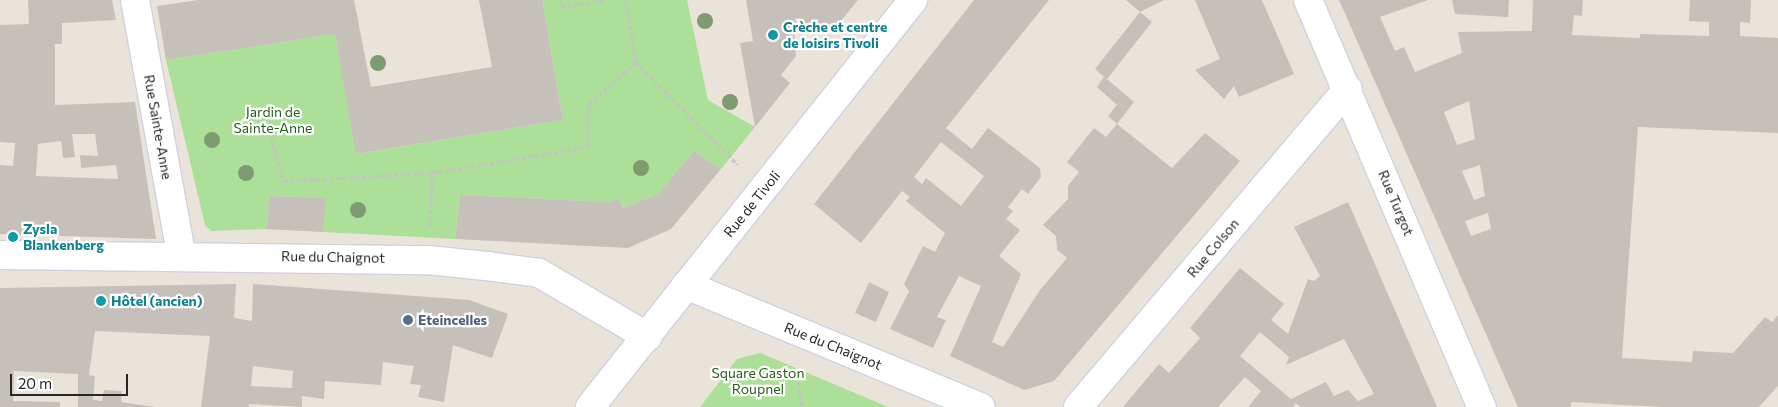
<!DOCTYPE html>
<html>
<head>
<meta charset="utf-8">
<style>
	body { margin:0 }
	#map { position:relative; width:1778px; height:407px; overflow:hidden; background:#eae3d9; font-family:Commissioner,sans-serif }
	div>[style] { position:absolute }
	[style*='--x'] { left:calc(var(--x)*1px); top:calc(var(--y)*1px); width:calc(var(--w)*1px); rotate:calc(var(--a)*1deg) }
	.green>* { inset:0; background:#acdf97 }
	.building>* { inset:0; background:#c5c0b9 }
	.path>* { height:3px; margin-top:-1.5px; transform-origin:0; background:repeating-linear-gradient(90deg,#c3c3c3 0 4px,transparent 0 6.5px) }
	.roads { filter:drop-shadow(1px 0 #cfd1e0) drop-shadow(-1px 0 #cfd1e0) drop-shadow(0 1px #cfd1e0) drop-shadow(0 -1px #cfd1e0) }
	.street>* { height:28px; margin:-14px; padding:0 14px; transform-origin:14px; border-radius:14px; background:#fff }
	.secondary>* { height:28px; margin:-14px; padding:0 14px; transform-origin:14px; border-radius:14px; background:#fff }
	.trees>* { width:16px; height:16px; margin:-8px; border-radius:50%; background:#7e9b71 }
	.dots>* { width:14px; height:14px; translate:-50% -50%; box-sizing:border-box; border:2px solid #fff; border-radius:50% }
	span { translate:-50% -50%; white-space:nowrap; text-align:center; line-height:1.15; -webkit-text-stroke:4.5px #fff; paint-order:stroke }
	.culture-label { font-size:14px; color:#0d838f; font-weight:700 }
	.left { translate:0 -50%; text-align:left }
	.park-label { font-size:14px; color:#26601c }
	.street-label { font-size:14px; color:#272727 }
	.service-label { font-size:14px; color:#4e5e75; font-weight:700 }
	.scale { position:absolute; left:10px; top:374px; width:118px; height:22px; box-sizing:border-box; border:2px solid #272727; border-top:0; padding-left:6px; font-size:15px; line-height:18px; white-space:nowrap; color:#272727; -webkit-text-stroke:4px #fff; paint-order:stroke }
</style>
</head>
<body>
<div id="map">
	<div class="green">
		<div style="clip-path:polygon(542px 0,687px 0,708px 100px,755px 127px,721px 169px,694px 151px,658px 194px,623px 208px,619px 198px,609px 202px,460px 195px,455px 239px,323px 232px,325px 198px,270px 196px,266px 229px,211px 231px,205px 225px,166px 60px,335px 34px,357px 154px,563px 120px)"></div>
		<div style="clip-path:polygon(760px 353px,888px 407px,700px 407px,737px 359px)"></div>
	</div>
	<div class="building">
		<div style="clip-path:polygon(evenodd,28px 0,112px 0,116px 20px,62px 23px,62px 44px,55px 44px,55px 105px,135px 102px,156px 239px,0 234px,0 165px,13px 166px,15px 143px,0 142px,0 25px,29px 24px,28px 0,72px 134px,95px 134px,98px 156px,80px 155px,81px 168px,116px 165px,118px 179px,36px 176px,38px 144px,61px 141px,63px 158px,75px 157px,72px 134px)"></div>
		<div style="clip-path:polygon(198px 0,354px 0,371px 87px,492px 67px,479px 0,542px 0,563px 120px,356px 154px,335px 34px,166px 60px,157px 6px)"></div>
		<div style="clip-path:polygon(746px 0,858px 0,836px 27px,831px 23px,828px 26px,794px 30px,796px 56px,781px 75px,790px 83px,755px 127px,740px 43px,753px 41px)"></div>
		<div style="clip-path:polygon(evenodd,974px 0,1049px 0,946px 128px,972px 149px,988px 128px,1040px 168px,1041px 177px,1028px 194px,1022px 189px,1008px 207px,1013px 211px,1006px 219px,1020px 230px,999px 256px,1021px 274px,992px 342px,1003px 347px,1040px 290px,1067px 258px,1057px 250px,1056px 236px,1043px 225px,1068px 199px,1068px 186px,1079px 172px,1067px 162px,1094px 128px,1106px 137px,1117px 124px,1172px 168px,1205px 133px,1240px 161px,1054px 381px,1024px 390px,950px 356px,981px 286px,959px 276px,937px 317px,946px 320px,933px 348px,890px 329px,909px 291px,904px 284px,923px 246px,935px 252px,945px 233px,906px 201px,910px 197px,902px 191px,861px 243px,814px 204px,974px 0,941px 142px,984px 176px,961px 206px,926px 178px,922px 184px,914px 177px,941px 142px)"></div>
		<div style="clip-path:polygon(1126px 0,1164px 0,1140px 12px)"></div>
		<div style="clip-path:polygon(1195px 0,1262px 0,1294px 74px,1239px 97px,1234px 86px,1224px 99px,1195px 70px,1220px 59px)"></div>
		<div style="clip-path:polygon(evenodd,1339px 0,1428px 0,1380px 17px,1395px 51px,1404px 47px,1415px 72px,1462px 53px,1458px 32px,1532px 31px,1533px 0,1583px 0,1582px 16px,1574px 15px,1572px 35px,1640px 38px,1640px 34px,1709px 36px,1709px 22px,1689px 21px,1690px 0,1751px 0,1750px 23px,1740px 22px,1740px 36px,1778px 38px,1778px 133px,1638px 127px,1622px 358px,1692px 362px,1693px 351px,1733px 353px,1765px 317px,1772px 322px,1778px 315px,1778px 386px,1759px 407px,1662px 407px,1571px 402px,1571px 407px,1518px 407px,1339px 0,1469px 101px,1475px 139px,1457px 145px,1444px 112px,1469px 101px,1339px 0,1480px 165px,1485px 196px,1474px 200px,1462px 171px,1480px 165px,1339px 0,1488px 213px,1491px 229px,1471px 236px,1465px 221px,1488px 213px)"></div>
		<div style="clip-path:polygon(1452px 0,1509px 0,1508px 17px,1455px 14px)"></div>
		<div style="clip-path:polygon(1140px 12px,1152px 22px,1107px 79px,1134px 102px,1117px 124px,1108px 116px,1117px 105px,1097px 87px,1104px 77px,1095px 69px)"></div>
		<div style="clip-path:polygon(694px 151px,721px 169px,671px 229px,628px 248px,455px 239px,460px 195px,609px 202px,619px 198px,623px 208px,658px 194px)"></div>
		<div style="clip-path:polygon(270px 196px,326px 198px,323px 232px,266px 229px)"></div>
		<div style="clip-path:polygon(evenodd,1348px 202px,1437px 407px,1301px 407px,1295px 403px,1294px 407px,1248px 407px,1261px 391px,1245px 377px,1218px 407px,1123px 407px,1159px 364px,1169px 373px,1200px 338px,1190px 328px,1240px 268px,1284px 304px,1271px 320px,1288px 334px,1308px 279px,1314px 281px,1320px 276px,1294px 227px,1348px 202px,1260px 332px,1289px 357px,1286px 365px,1344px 339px,1374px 394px,1358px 401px,1348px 390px,1334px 396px,1326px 382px,1291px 399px,1240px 356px,1260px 332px)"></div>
		<div style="clip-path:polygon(869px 282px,889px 292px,876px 322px,855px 313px)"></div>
		<div style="clip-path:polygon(evenodd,236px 284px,234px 318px,252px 321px,253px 284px,469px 300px,508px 314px,492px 358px,453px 345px,444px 402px,418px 397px,421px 385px,410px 384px,414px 366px,383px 362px,381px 385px,325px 381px,324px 399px,302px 396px,302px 407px,249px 404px,249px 407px,201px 407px,210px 336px,95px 331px,89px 375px,95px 376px,93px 400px,102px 401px,104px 390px,122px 391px,121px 402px,155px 407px,78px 407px,78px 374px,14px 371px,13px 401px,60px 402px,60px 407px,0 407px,0 288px,236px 284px,253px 366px,293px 371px,292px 388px,251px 386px,253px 366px)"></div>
	</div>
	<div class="path">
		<div style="--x:560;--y:0;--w:7;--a:82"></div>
		<div style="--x:561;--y:7;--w:45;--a:-9"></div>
		<div style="--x:626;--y:0;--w:63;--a:80.8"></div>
		<div style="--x:636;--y:62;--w:144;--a:45.3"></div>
		<div style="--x:271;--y:136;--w:47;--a:73.9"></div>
		<div style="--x:284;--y:181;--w:148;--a:-3.1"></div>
		<div style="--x:432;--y:173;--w:157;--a:-9.5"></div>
		<div style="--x:587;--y:147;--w:43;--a:-87.3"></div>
		<div style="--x:589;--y:104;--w:63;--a:-41.8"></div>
		<div style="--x:430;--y:226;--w:53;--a:-87.8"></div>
		<div style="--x:796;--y:369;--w:38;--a:81"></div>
	</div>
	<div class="roads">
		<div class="street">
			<div style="--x:135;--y:0;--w:258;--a:79.7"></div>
			<div style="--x:1308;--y:0;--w:443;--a:66.9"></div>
			<div style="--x:0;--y:255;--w:429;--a:0.7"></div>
			<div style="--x:429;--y:260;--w:57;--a:6"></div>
			<div style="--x:486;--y:266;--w:53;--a:7.5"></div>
			<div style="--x:539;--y:273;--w:126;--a:30.4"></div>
			<div style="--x:686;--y:285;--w:319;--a:22.5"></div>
			<div style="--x:1078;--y:407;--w:417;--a:-49.7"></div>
		</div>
		<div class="secondary">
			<div style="--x:590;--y:407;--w:520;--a:-51.56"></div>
		</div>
	</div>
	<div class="trees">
		<div style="left:705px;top:21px"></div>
		<div style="left:378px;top:63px"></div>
		<div style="left:730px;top:102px"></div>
		<div style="left:212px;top:140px"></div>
		<div style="left:641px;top:168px"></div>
		<div style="left:246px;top:173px"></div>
		<div style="left:358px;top:210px"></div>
	</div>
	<div class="dots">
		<div style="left:773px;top:35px;background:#0f9aa8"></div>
		<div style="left:13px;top:237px;background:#0f9aa8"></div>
		<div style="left:101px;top:301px;background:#0f9aa8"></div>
		<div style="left:408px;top:320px;background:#5c6f8a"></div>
	</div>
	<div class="culture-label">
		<span class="left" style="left:783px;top:35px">Crèche et centre<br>de loisirs Tivoli</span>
		<span class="left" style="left:23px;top:237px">Zysla<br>Blankenberg</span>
		<span class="left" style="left:111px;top:301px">Hôtel (ancien)</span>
	</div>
	<div class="park-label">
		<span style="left:273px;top:120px">Jardin de<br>Sainte-Anne</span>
		<span style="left:758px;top:381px">Square Gaston<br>Roupnel</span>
	</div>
	<div class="street-label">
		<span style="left:158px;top:127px;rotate:80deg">Rue Sainte-Anne</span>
		<span style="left:1396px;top:203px;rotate:67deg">Rue Turgot</span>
		<span style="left:752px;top:204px;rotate:-51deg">Rue de Tivoli</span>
		<span style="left:1213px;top:248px;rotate:-50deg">Rue Colson</span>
		<span style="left:333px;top:257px;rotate:1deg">Rue du Chaignot</span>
		<span style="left:833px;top:346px;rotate:22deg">Rue du Chaignot</span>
	</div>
	<div class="service-label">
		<span class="left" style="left:418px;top:320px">Eteincelles</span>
	</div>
	<div class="scale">20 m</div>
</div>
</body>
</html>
